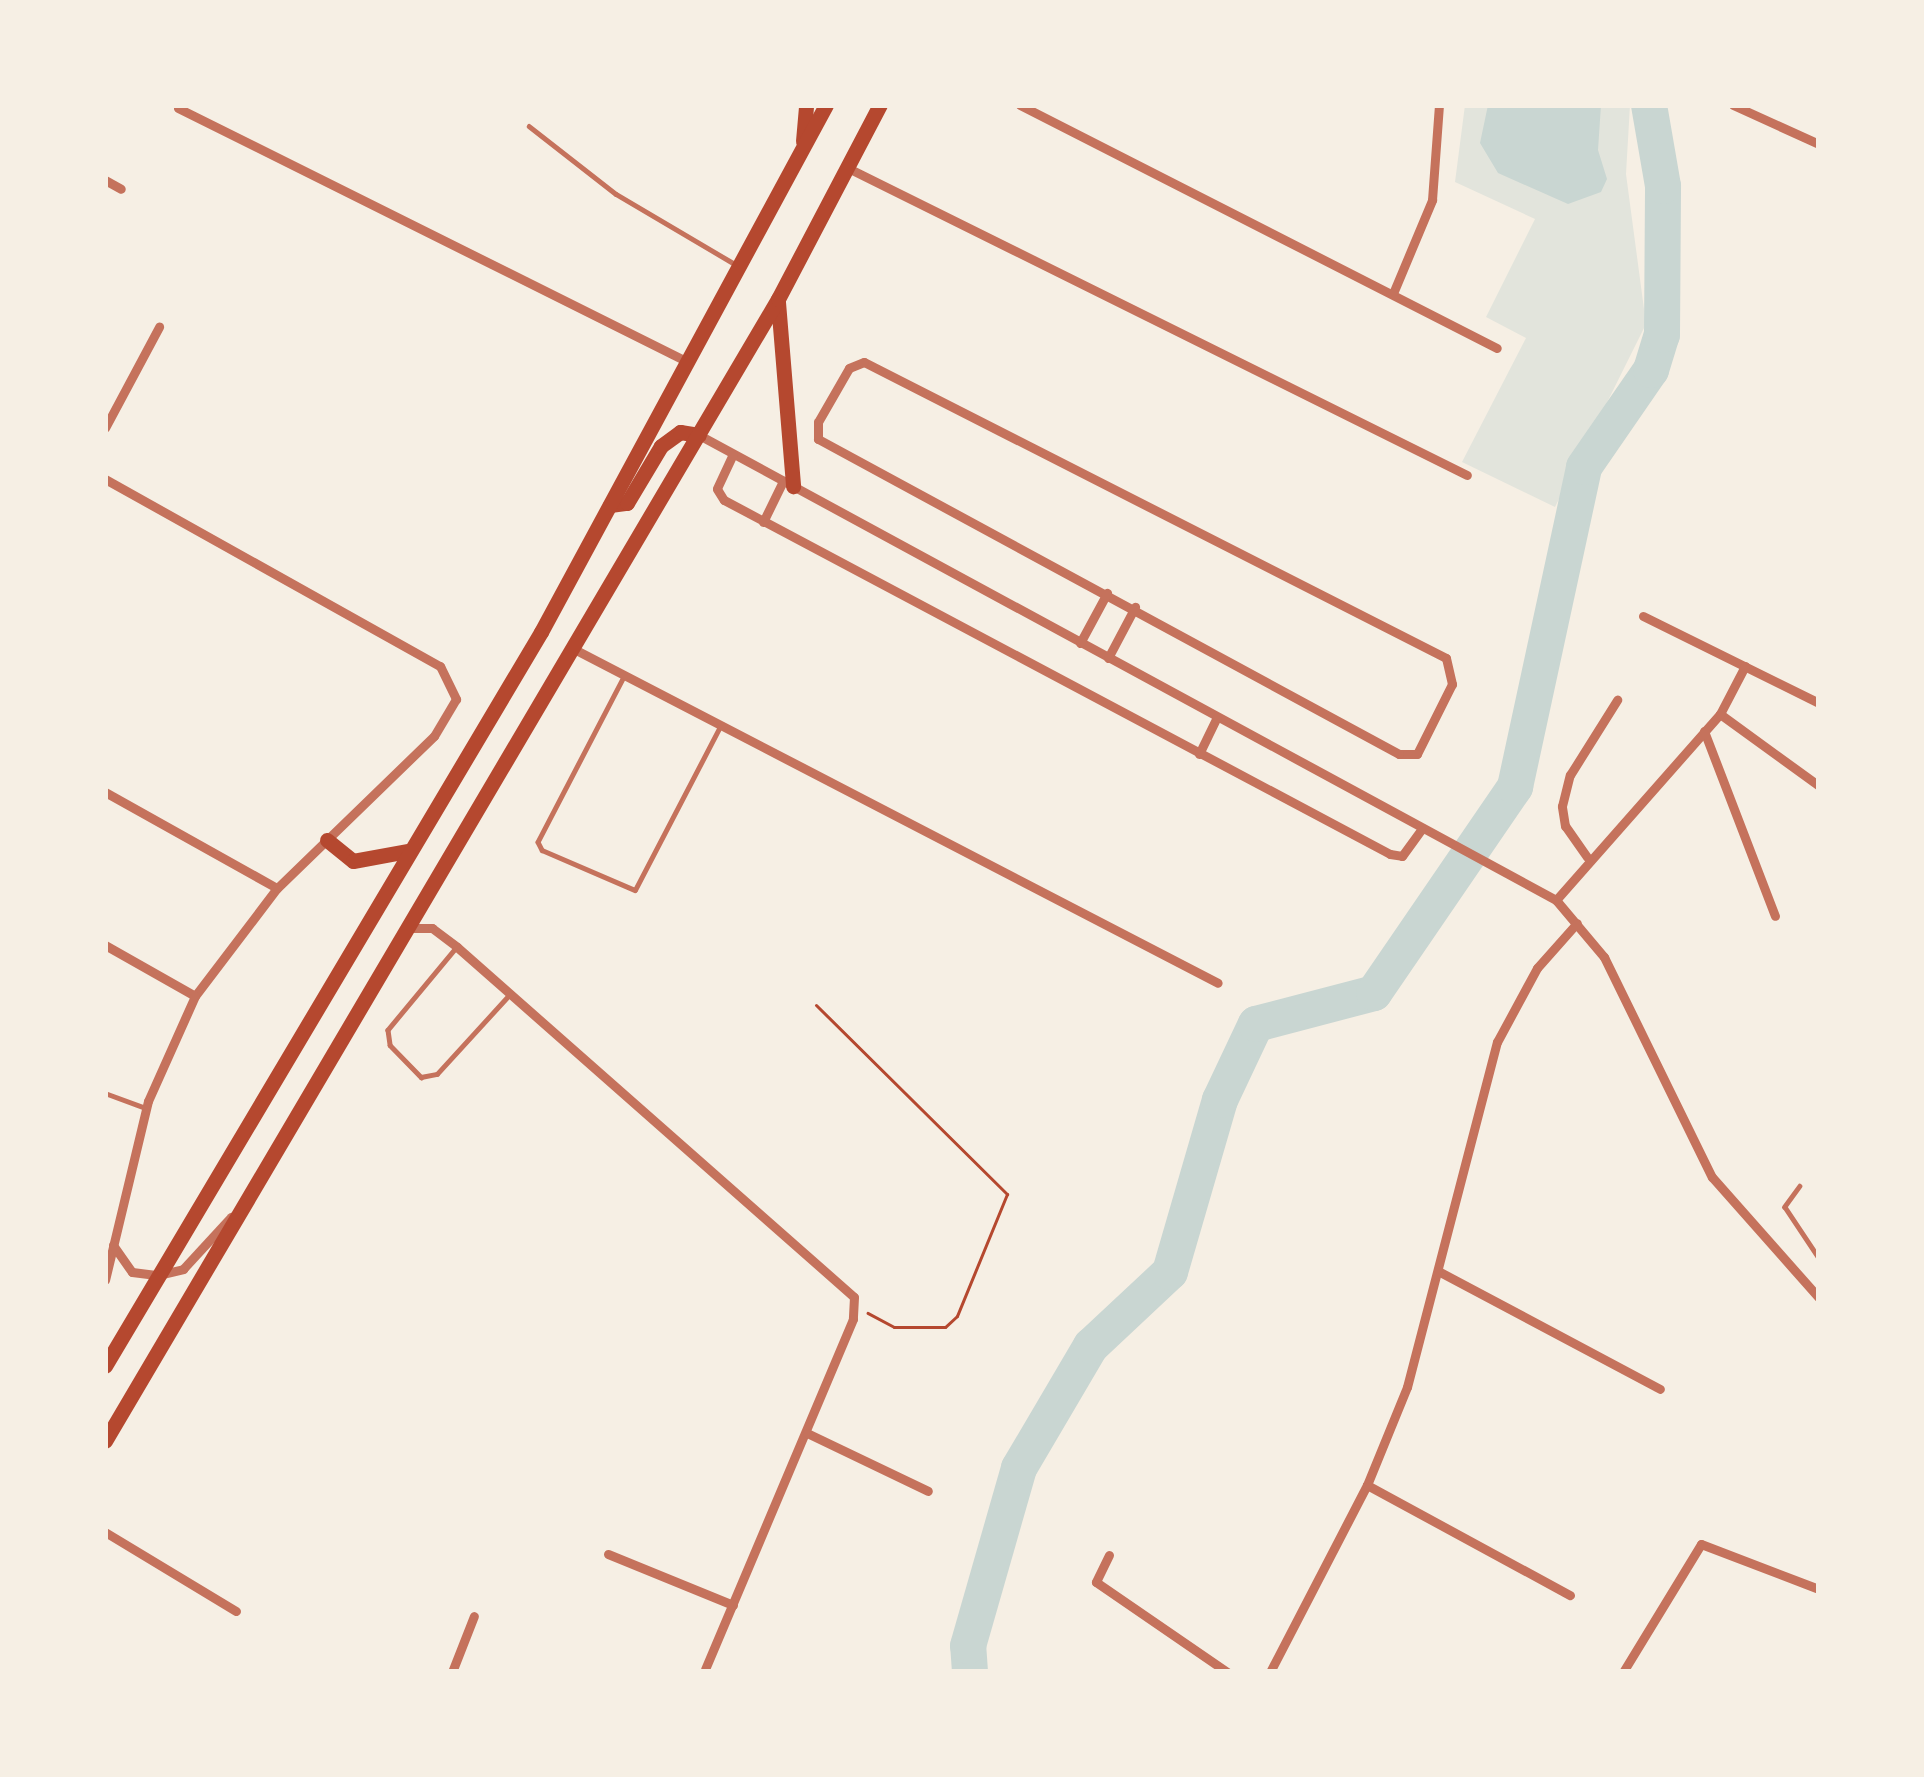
<!DOCTYPE html>
<html>
<head>
<meta charset="utf-8">
<style>
	body { margin:0 }
	#map { position:relative; width:1924px; height:1777px; overflow:hidden; background:#f6efe4; font-family:Helvetica,sans-serif }
	div>[style] { position:absolute }
	[style*='--x'] { left:calc(var(--x)*1px); top:calc(var(--y)*1px); width:calc(var(--w)*1px); rotate:calc(var(--a)*1deg) }
	.green>* { inset:0; background:#e2e4dc }
	.water>* { inset:0; background:#c9d6d2 }
	.river>* { height:36px; margin:-18px; padding:0 18px; transform-origin:18px; border-radius:18px; background:#c9d6d2 }
	.path>* { height:3px; margin:-1.5px; padding:0 1.5px; transform-origin:1.5px; border-radius:1.5px; background:#b5482f }
	.service>* { height:4.5px; margin:-2.25px; padding:0 2.25px; transform-origin:2.25px; border-radius:2.25px; background:#c5725c }
	.minor>* { height:9px; margin:-4.5px; padding:0 4.5px; transform-origin:4.5px; border-radius:4.5px; background:#c5725c }
	.primary>* { height:15px; margin:-7.5px; padding:0 7.5px; transform-origin:7.5px; border-radius:7.5px; background:#b5482f }
	span { translate:-50% -50%; white-space:nowrap; text-align:center; line-height:1.15; -webkit-text-stroke:9px #f6efe4; paint-order:stroke }
	.frame { position:absolute; inset:0; border:108px solid #f6efe4; pointer-events:none }
</style>
</head>
<body>
<div id="map">
	<div class="green">
		<div style="clip-path:polygon(1465px 105px,1630px 105px,1626px 174px,1646px 324px,1555px 507px,1462px 462px,1526px 338px,1486px 317px,1535px 219px,1455px 182px)"></div>
	</div>
	<div class="water">
		<div style="clip-path:polygon(1488px 105px,1601px 105px,1598px 150px,1607px 179px,1601px 192px,1568px 204px,1498px 173px,1480px 143px)"></div>
	</div>
	<div class="river">
		<div style="--x:970;--y:1672;--w:26;--a:-94"></div>
		<div style="--x:968;--y:1646;--w:185;--a:-74"></div>
		<div style="--x:1019;--y:1468;--w:142;--a:-59.5"></div>
		<div style="--x:1091;--y:1346;--w:108;--a:-43.1"></div>
		<div style="--x:1170;--y:1272;--w:179;--a:-73.8"></div>
		<div style="--x:1220;--y:1100;--w:84;--a:-64.7"></div>
		<div style="--x:1256;--y:1024;--w:122;--a:-14.7"></div>
		<div style="--x:1374;--y:993;--w:250;--a:-55.6"></div>
		<div style="--x:1515;--y:787;--w:327;--a:-77.8"></div>
		<div style="--x:1584;--y:467;--w:118;--a:-55.4"></div>
		<div style="--x:1651;--y:370;--w:37;--a:-73"></div>
		<div style="--x:1662;--y:335;--w:149;--a:-89.6"></div>
		<div style="--x:1663;--y:186;--w:82;--a:-99.8"></div>
	</div>
	<div class="path">
		<div style="--x:816;--y:1005;--w:269;--a:44.7"></div>
		<div style="--x:1007;--y:1194;--w:132;--a:112.3"></div>
		<div style="--x:957;--y:1316;--w:16;--a:137"></div>
		<div style="--x:945;--y:1327;--w:51;--a:180"></div>
		<div style="--x:894;--y:1327;--w:30;--a:-152"></div>
	</div>
	<div class="service">
		<div style="--x:529;--y:126;--w:110;--a:38"></div>
		<div style="--x:616;--y:194;--w:136;--a:30.5"></div>
		<div style="--x:625;--y:675;--w:188;--a:117.5"></div>
		<div style="--x:538;--y:842;--w:9;--a:63"></div>
		<div style="--x:542;--y:850;--w:101;--a:23.3"></div>
		<div style="--x:635;--y:890;--w:186;--a:-62.5"></div>
		<div style="--x:457;--y:947;--w:108;--a:129.7"></div>
		<div style="--x:388;--y:1030;--w:15;--a:82"></div>
		<div style="--x:390;--y:1045;--w:45;--a:45.9"></div>
		<div style="--x:421;--y:1077;--w:16;--a:-11"></div>
		<div style="--x:437;--y:1074;--w:108;--a:-47.6"></div>
		<div style="--x:105;--y:1093;--w:44;--a:20.1"></div>
		<div style="--x:1800;--y:1186;--w:26;--a:126"></div>
		<div style="--x:1785;--y:1207;--w:61;--a:56.3"></div>
	</div>
	<div class="minor">
		<div style="--x:1020;--y:105;--w:535;--a:27"></div>
		<div style="--x:1733;--y:105;--w:94;--a:24.4"></div>
		<div style="--x:178;--y:108;--w:568;--a:26.47"></div>
		<div style="--x:846;--y:167;--w:693;--a:26.38"></div>
		<div style="--x:105;--y:180;--w:18;--a:29"></div>
		<div style="--x:1394;--y:291;--w:99;--a:-67.3"></div>
		<div style="--x:1432;--y:200;--w:95;--a:-85.8"></div>
		<div style="--x:864;--y:362;--w:653;--a:26.96"></div>
		<div style="--x:1446;--y:658;--w:27;--a:77"></div>
		<div style="--x:1452;--y:684;--w:78;--a:116.6"></div>
		<div style="--x:1417;--y:754;--w:18;--a:180"></div>
		<div style="--x:1399;--y:754;--w:661;--a:-151.53"></div>
		<div style="--x:818;--y:439;--w:17;--a:-90"></div>
		<div style="--x:818;--y:422;--w:62;--a:-60.1"></div>
		<div style="--x:849;--y:368;--w:16;--a:-22"></div>
		<div style="--x:105;--y:428;--w:115;--a:-61.9"></div>
		<div style="--x:699;--y:435;--w:975;--a:28.48"></div>
		<div style="--x:1556;--y:900;--w:75;--a:49.9"></div>
		<div style="--x:1604;--y:957;--w:245;--a:63.9"></div>
		<div style="--x:1712;--y:1177;--w:162;--a:48.5"></div>
		<div style="--x:733;--y:454;--w:38;--a:115"></div>
		<div style="--x:717;--y:489;--w:13;--a:58"></div>
		<div style="--x:724;--y:500;--w:754;--a:27.99"></div>
		<div style="--x:1390;--y:854;--w:12;--a:9"></div>
		<div style="--x:1402;--y:856;--w:32;--a:-54"></div>
		<div style="--x:105;--y:479;--w:384;--a:29.2"></div>
		<div style="--x:440;--y:666;--w:37;--a:64"></div>
		<div style="--x:456;--y:699;--w:43;--a:120.7"></div>
		<div style="--x:434;--y:736;--w:219;--a:135.9"></div>
		<div style="--x:277;--y:888;--w:136;--a:127.2"></div>
		<div style="--x:195;--y:996;--w:115;--a:114.1"></div>
		<div style="--x:148;--y:1101;--w:184;--a:103.5"></div>
		<div style="--x:763;--y:522;--w:46;--a:-64"></div>
		<div style="--x:1643;--y:616;--w:196;--a:26.3"></div>
		<div style="--x:1080;--y:643;--w:57;--a:-61.6"></div>
		<div style="--x:574;--y:649;--w:725;--a:27.41"></div>
		<div style="--x:1108;--y:658;--w:58;--a:-62.1"></div>
		<div style="--x:1720;--y:714;--w:122;--a:36"></div>
		<div style="--x:1704;--y:731;--w:198;--a:69"></div>
		<div style="--x:1199;--y:754;--w:41;--a:-64.1"></div>
		<div style="--x:105;--y:792;--w:197;--a:29.2"></div>
		<div style="--x:1587;--y:857;--w:38;--a:-125"></div>
		<div style="--x:1565;--y:826;--w:20;--a:-99"></div>
		<div style="--x:1562;--y:806;--w:32;--a:-76"></div>
		<div style="--x:1570;--y:775;--w:89;--a:-57.9"></div>
		<div style="--x:1556;--y:900;--w:248;--a:-48.6"></div>
		<div style="--x:1720;--y:714;--w:54;--a:-62.5"></div>
		<div style="--x:407;--y:928;--w:25;--a:0"></div>
		<div style="--x:432;--y:928;--w:31;--a:37"></div>
		<div style="--x:457;--y:947;--w:529;--a:41.4"></div>
		<div style="--x:854;--y:1297;--w:22;--a:93"></div>
		<div style="--x:853;--y:1319;--w:380;--a:112.9"></div>
		<div style="--x:105;--y:945;--w:103;--a:29.5"></div>
		<div style="--x:113;--y:1245;--w:33;--a:55"></div>
		<div style="--x:132;--y:1272;--w:26;--a:7"></div>
		<div style="--x:158;--y:1275;--w:26;--a:-13"></div>
		<div style="--x:183;--y:1269;--w:71;--a:-47.3"></div>
		<div style="--x:1440;--y:1272;--w:249;--a:28"></div>
		<div style="--x:807;--y:1433;--w:134;--a:25.6"></div>
		<div style="--x:1367;--y:1485;--w:231;--a:28.5"></div>
		<div style="--x:105;--y:1532;--w:153;--a:31.1"></div>
		<div style="--x:608;--y:1554;--w:135;--a:22.2"></div>
		<div style="--x:1109;--y:1555;--w:30;--a:116"></div>
		<div style="--x:1096;--y:1582;--w:159;--a:34.5"></div>
		<div style="--x:452;--y:1672;--w:60;--a:-68.6"></div>
		<div style="--x:1270;--y:1672;--w:211;--a:-62.6"></div>
		<div style="--x:1367;--y:1485;--w:106;--a:-67.8"></div>
		<div style="--x:1407;--y:1387;--w:357;--a:-75.4"></div>
		<div style="--x:1497;--y:1042;--w:84;--a:-61.6"></div>
		<div style="--x:1537;--y:968;--w:60;--a:-48.4"></div>
		<div style="--x:1623;--y:1672;--w:150;--a:-58.6"></div>
		<div style="--x:1701;--y:1544;--w:126;--a:20.9"></div>
	</div>
	<div class="primary">
		<div style="--x:803;--y:141;--w:36;--a:-85"></div>
		<div style="--x:778;--y:302;--w:185;--a:85.3"></div>
		<div style="--x:610;--y:505;--w:17;--a:-7"></div>
		<div style="--x:627;--y:503;--w:66;--a:-59.2"></div>
		<div style="--x:661;--y:446;--w:24;--a:-36"></div>
		<div style="--x:680;--y:432;--w:19;--a:9"></div>
		<div style="--x:327;--y:840;--w:33;--a:39"></div>
		<div style="--x:353;--y:861;--w:56;--a:-10.3"></div>
		<div style="--x:105;--y:1366;--w:854;--a:-59.29"></div>
		<div style="--x:541;--y:632;--w:599;--a:-61.6"></div>
		<div style="--x:105;--y:1441;--w:1326;--a:-59.49"></div>
		<div style="--x:778;--y:299;--w:219;--a:-62.3"></div>
	</div>
	<div class="frame"></div>
</div>
</body>
</html>
